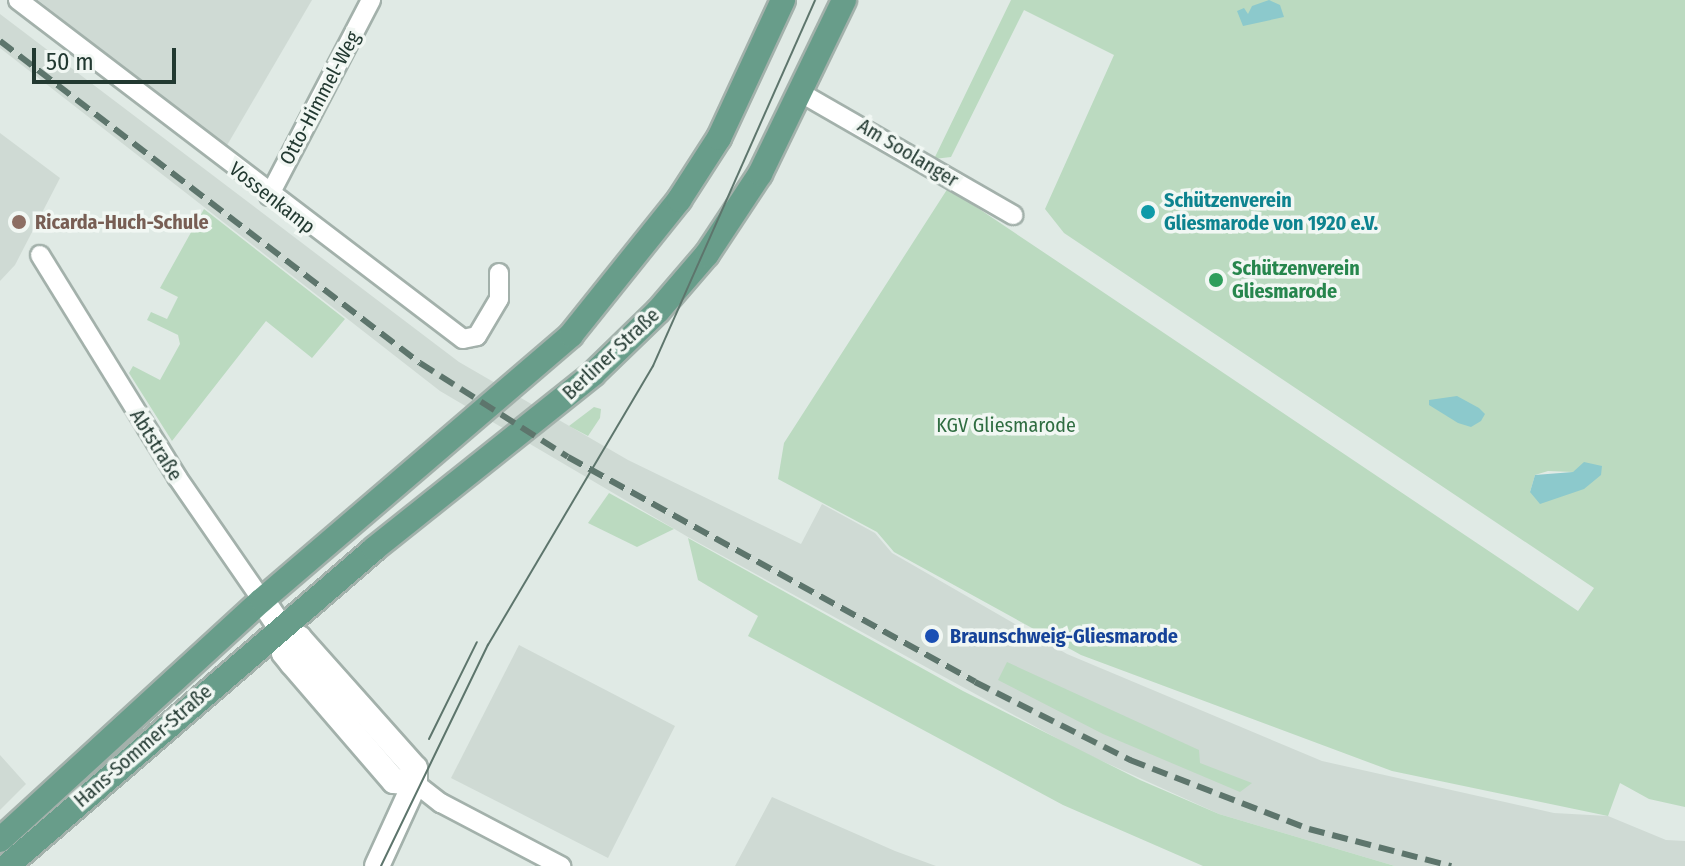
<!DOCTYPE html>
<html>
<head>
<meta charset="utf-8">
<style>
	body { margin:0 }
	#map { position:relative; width:1685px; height:866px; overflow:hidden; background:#e0eae5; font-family:"Fira Sans Condensed",sans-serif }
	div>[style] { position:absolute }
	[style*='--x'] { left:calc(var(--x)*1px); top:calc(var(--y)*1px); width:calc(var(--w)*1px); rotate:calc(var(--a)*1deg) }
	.built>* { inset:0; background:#cfdad4 }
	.green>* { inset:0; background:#bbdac0 }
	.water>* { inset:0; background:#8cc9cc }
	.roads { filter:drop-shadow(2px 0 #a3b1ab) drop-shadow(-2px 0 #a3b1ab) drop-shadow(0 2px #a3b1ab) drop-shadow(0 -2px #a3b1ab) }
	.street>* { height:18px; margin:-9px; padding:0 9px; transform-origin:9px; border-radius:9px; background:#fff }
	.secondary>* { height:24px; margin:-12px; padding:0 12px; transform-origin:12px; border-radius:12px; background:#fff }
	.primary>* { height:24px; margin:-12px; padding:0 12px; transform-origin:12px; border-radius:12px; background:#689d8a }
	.tram>* { height:2px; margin:-1px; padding:0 1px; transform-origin:1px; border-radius:1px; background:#5d756c }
	.rail>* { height:6px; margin-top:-3px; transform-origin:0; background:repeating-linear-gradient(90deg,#5d756c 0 16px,transparent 0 24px) }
	.dots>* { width:22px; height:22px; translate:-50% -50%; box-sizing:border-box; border:4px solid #f1f7f3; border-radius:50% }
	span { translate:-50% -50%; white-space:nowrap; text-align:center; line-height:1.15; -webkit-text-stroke:7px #f1f7f3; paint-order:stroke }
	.street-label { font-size:20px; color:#223931 }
	.culture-label { font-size:20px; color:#0d838f; font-weight:700 }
	.left { translate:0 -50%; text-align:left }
	.education-label { font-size:20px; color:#785e54; font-weight:700 }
	.leisure-label { font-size:20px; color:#27864d; font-weight:700 }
	.park-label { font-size:20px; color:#2f6d41 }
	.transit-label { font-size:20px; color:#164399; font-weight:700 }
	.scale { position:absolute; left:32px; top:48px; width:144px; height:36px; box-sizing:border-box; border:4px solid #223931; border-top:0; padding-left:10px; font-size:24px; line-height:28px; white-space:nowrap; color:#223931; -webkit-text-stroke:6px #f1f7f3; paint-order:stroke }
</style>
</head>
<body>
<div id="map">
	<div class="built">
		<div style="clip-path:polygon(38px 0,312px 0,226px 147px)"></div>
		<div style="clip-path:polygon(0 14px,459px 362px,628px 460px,801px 544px,822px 504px,875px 533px,892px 553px,1067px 654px,1322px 761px,1554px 813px,1608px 816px,1666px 840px,1685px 841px,1685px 866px,1395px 866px,1219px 814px,1080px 751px,688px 537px,440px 391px,0 48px)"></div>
		<div style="clip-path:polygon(0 133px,60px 178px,15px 265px,0 281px)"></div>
		<div style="clip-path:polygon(519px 645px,675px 726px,608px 858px,451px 778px)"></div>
		<div style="clip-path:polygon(0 755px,26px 784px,0 810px)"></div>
		<div style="clip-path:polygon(772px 797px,895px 851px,936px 866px,735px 866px)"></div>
	</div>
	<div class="green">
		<div style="clip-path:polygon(evenodd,1011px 0,1685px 0,1685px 807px,1649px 799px,1620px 783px,1608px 816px,1392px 771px,1081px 655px,894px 552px,877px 532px,778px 479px,784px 443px,948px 188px,1578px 611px,1594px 588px,1064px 233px,1045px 209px,1114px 55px,1024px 10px,951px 157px,934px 159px,1011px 0,1548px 471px,1573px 472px,1530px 492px,1535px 475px,1548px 471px)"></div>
		<div style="clip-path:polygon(204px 209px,345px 319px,312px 358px,266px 321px,172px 441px,129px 373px,133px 366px,160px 380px,180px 344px,178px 335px,147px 320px,151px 312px,167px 319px,178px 297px,160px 288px)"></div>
		<div style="clip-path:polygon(594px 407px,601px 409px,600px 418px,588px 436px,569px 426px)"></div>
		<div style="clip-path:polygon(609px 493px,674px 529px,637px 547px,588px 523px)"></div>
		<div style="clip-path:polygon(688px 538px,963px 691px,1140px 780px,1219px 814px,1395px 866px,1203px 866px,1063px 805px,748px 636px,758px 616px,698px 580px)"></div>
		<div style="clip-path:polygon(1007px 662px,1199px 750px,1200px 763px,1252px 783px,1240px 792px,1103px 734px,998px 680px)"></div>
	</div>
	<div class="water">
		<div style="clip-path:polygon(1269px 0,1280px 5px,1284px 17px,1243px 26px,1237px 11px,1244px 8px,1248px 14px,1252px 6px)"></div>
		<div style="clip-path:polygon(1457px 396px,1479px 408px,1485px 414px,1481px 421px,1471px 427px,1458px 423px,1429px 405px,1429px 400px)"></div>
		<div style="clip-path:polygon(1584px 462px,1602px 466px,1601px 475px,1584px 489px,1540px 504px,1530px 492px,1535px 475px,1573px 472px)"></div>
	</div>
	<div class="roads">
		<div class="street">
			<div style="--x:18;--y:0;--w:559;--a:37.3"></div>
			<div style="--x:463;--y:339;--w:14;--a:-12"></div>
			<div style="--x:477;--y:336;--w:43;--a:-59.3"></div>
			<div style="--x:499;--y:299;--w:26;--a:-90"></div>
			<div style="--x:801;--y:93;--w:245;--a:29.9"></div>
			<div style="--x:269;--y:196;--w:221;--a:-62.5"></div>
			<div style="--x:40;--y:255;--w:261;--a:58.3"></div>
			<div style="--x:177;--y:477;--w:150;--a:55.4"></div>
			<div style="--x:415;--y:783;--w:33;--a:38"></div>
			<div style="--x:441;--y:803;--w:136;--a:27.7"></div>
		</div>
		<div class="secondary">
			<div style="--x:262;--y:600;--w:34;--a:56"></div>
			<div style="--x:281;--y:628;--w:25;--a:83"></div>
			<div style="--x:284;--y:653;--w:13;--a:51"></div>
			<div style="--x:292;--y:663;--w:156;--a:49.2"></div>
			<div style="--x:394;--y:781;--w:21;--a:5"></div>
			<div style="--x:281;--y:628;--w:21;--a:29"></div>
			<div style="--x:299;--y:638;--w:174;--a:48.3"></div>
			<div style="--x:415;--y:768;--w:15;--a:90"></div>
			<div style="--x:415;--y:783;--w:91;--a:114.6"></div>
		</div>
		<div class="primary">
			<div style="--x:0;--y:840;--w:355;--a:-42.5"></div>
			<div style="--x:262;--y:600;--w:407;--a:-40.6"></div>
			<div style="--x:571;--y:335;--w:173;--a:-51.3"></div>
			<div style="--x:679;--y:200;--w:74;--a:-57.2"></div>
			<div style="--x:719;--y:138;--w:152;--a:-65.1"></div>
			<div style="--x:7;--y:866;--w:485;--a:-40.8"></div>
			<div style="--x:374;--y:549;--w:280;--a:-38.6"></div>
			<div style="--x:593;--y:374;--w:91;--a:-44.1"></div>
			<div style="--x:658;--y:311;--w:75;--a:-49.3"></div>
			<div style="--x:707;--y:254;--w:96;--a:-56.5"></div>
			<div style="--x:760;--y:174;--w:193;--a:-64.2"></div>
		</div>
	</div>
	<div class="tram">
		<div style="--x:429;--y:739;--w:108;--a:-63.7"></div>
		<div style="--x:381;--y:866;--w:246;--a:-64.2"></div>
		<div style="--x:488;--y:645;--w:324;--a:-59.4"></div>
		<div style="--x:653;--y:366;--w:400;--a:-66.1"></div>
	</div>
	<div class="rail">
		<div style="--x:0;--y:41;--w:529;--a:37.48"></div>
		<div style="--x:420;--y:363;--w:175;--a:32.4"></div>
		<div style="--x:568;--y:457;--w:465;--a:28.9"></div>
		<div style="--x:975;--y:682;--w:174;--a:26.7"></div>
		<div style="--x:1130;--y:760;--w:192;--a:21.1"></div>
		<div style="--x:1309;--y:829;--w:147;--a:14.6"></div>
	</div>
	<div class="dots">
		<div style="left:1148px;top:212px;background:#0f9aa8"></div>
		<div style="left:19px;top:222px;background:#8d6e63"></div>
		<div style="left:1216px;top:280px;background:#2e9e5b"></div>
		<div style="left:932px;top:636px;background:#1a4fb4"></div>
	</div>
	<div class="street-label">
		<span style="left:320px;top:98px;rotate:-62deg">Otto-Himmel-Weg</span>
		<span style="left:908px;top:153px;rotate:31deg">Am Soolanger</span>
		<span style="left:272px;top:198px;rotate:38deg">Vossenkamp</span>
		<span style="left:611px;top:354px;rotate:-43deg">Berliner Straße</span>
		<span style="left:156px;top:445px;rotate:58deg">Abtstraße</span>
		<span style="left:143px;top:746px;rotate:-41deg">Hans-Sommer-Straße</span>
	</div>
	<div class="culture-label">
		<span class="left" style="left:1164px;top:212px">Schützenverein<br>Gliesmarode von 1920 e.V.</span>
	</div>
	<div class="education-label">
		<span class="left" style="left:35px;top:222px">Ricarda-Huch-Schule</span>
	</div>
	<div class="leisure-label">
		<span class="left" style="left:1232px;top:280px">Schützenverein<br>Gliesmarode</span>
	</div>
	<div class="park-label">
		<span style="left:1006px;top:425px">KGV Gliesmarode</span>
	</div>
	<div class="transit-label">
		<span class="left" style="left:950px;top:636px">Braunschweig-Gliesmarode</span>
	</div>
	<div class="scale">50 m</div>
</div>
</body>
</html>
